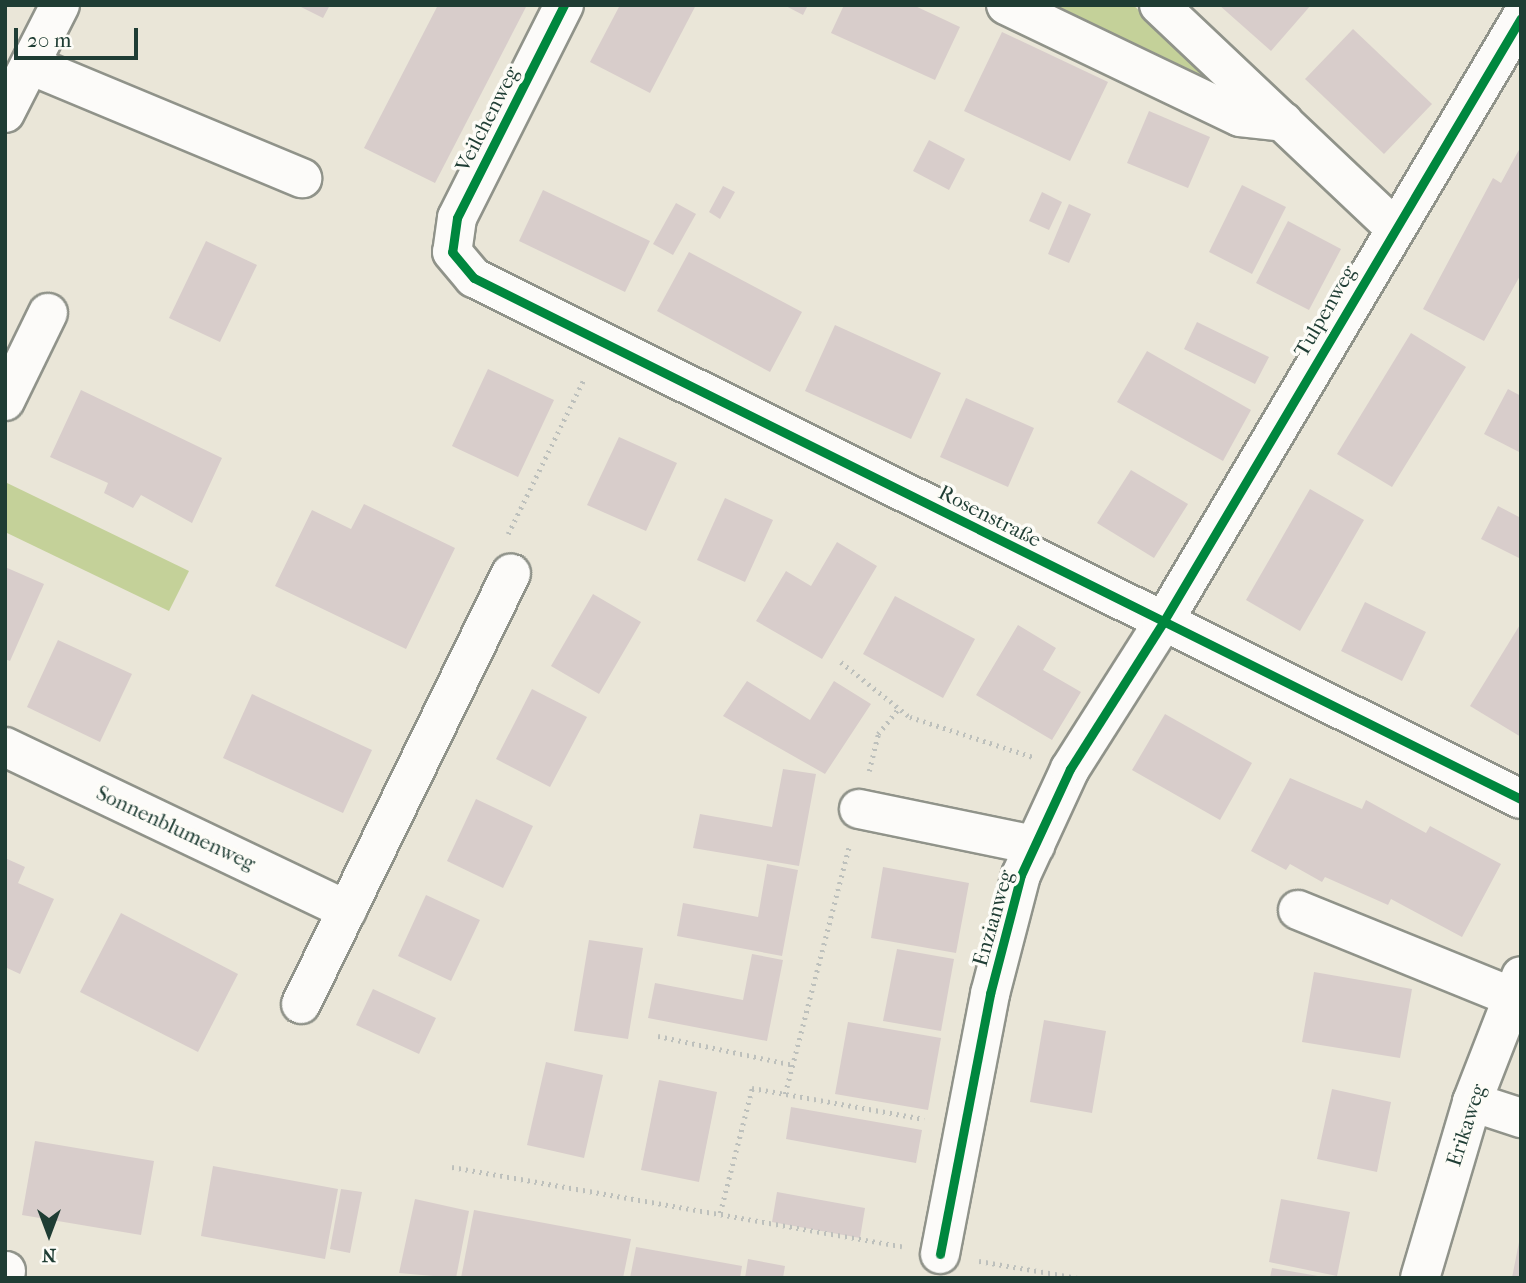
<!DOCTYPE html>
<html>
<head>
<meta charset="utf-8">
<style>
	body { margin:0 }
	#map { position:relative; width:1526px; height:1283px; overflow:hidden; background:#eae6d8; font-family:"IM FELL French Canon",serif }
	div>[style] { position:absolute }
	[style*='--x'] { left:calc(var(--x)*1px); top:calc(var(--y)*1px); width:calc(var(--w)*1px); rotate:calc(var(--a)*1deg) }
	.green>* { inset:0; background:#c4d199 }
	.building>* { inset:0; background:#d8cdcb }
	.path>* { height:4.5px; margin-top:-2.25px; transform-origin:0; background:repeating-linear-gradient(90deg,#bdc0bc 0 2px,transparent 0 7px) }
	.roads { filter:drop-shadow(2px 0 #90938a) drop-shadow(-2px 0 #90938a) drop-shadow(0 2px #90938a) drop-shadow(0 -2px #90938a) }
	.minor>* { height:38px; margin:-19px; padding:0 19px; transform-origin:19px; border-radius:19px; background:#fcfbf9 }
	.cycleway>* { height:9px; margin:-4.5px; padding:0 4.5px; transform-origin:4.5px; border-radius:4.5px; background:#00873e }
	span { translate:-50% -50%; white-space:nowrap; text-align:center; line-height:1.15; -webkit-text-stroke:7px #fdfcf7; paint-order:stroke }
	.street-label { font-size:21px; color:#1f3d34 }
	.frame { position:absolute; inset:0; border:7px solid #1f3d34; pointer-events:none }
	.north { position:absolute; left:14px; top:1199px; width:70px; height:70px; -webkit-text-stroke:5px #fdfcf7; paint-order:stroke; rotate:180deg; font-size:19px; font-weight:700; line-height:28px; text-align:center; color:#1f3d34 }
	.north::after { content:''; display:block; margin:auto; width:24px; height:32px; background:#1f3d34; clip-path:polygon(50% 0,100% 100%,50% 72%,0 100%) }
	.scale { position:absolute; left:14px; top:28px; width:124px; height:32px; box-sizing:border-box; border:4px solid #1f3d34; border-top:0; padding-left:9px; font-size:21px; line-height:24px; white-space:nowrap; color:#1f3d34; -webkit-text-stroke:5px #fdfcf7; paint-order:stroke }
</style>
</head>
<body>
<div id="map">
	<div class="green">
		<div style="clip-path:polygon(1035px 5px,1133px 5px,1245px 104px)"></div>
		<div style="clip-path:polygon(5px 482px,189px 571px,169px 611px,5px 532px)"></div>
	</div>
	<div class="building">
		<div style="clip-path:polygon(297px 5px,330px 5px,323px 18px)"></div>
		<div style="clip-path:polygon(438px 5px,527px 5px,435px 183px,364px 148px)"></div>
		<div style="clip-path:polygon(620px 5px,696px 5px,650px 93px,590px 62px)"></div>
		<div style="clip-path:polygon(784px 5px,808px 5px,803px 15px)"></div>
		<div style="clip-path:polygon(844px 5px,913px 5px,960px 27px,935px 80px,831px 33px)"></div>
		<div style="clip-path:polygon(1219px 5px,1311px 5px,1271px 51px)"></div>
		<div style="clip-path:polygon(1353px 29px,1432px 104px,1384px 154px,1305px 79px)"></div>
		<div style="clip-path:polygon(1002px 32px,1108px 82px,1070px 161px,964px 111px)"></div>
		<div style="clip-path:polygon(1149px 111px,1210px 137px,1188px 188px,1127px 163px)"></div>
		<div style="clip-path:polygon(929px 140px,965px 159px,949px 190px,913px 171px)"></div>
		<div style="clip-path:polygon(1521px 146px,1521px 274px,1484px 341px,1423px 309px,1493px 178px,1501px 183px)"></div>
		<div style="clip-path:polygon(1242px 185px,1286px 207px,1252px 274px,1209px 252px)"></div>
		<div style="clip-path:polygon(723px 186px,735px 192px,720px 219px,709px 212px)"></div>
		<div style="clip-path:polygon(543px 190px,650px 241px,625px 292px,519px 241px)"></div>
		<div style="clip-path:polygon(1042px 192px,1062px 202px,1049px 230px,1029px 221px)"></div>
		<div style="clip-path:polygon(676px 203px,696px 214px,673px 255px,653px 244px)"></div>
		<div style="clip-path:polygon(1069px 204px,1091px 214px,1069px 263px,1048px 254px)"></div>
		<div style="clip-path:polygon(1288px 221px,1341px 249px,1309px 310px,1256px 283px)"></div>
		<div style="clip-path:polygon(206px 241px,257px 265px,220px 342px,169px 318px)"></div>
		<div style="clip-path:polygon(689px 252px,802px 312px,770px 372px,657px 311px)"></div>
		<div style="clip-path:polygon(1197px 322px,1269px 357px,1255px 384px,1184px 349px)"></div>
		<div style="clip-path:polygon(835px 325px,941px 373px,911px 439px,805px 391px)"></div>
		<div style="clip-path:polygon(1411px 333px,1466px 367px,1392px 487px,1337px 454px)"></div>
		<div style="clip-path:polygon(1147px 351px,1251px 410px,1223px 461px,1117px 402px)"></div>
		<div style="clip-path:polygon(488px 369px,554px 400px,518px 477px,452px 446px)"></div>
		<div style="clip-path:polygon(1508px 389px,1521px 396px,1521px 453px,1484px 434px)"></div>
		<div style="clip-path:polygon(81px 390px,222px 458px,192px 523px,141px 495px,133px 508px,104px 493px,108px 483px,50px 457px)"></div>
		<div style="clip-path:polygon(966px 398px,1034px 428px,1008px 487px,940px 457px)"></div>
		<div style="clip-path:polygon(619px 437px,677px 463px,646px 531px,587px 505px)"></div>
		<div style="clip-path:polygon(1131px 470px,1188px 504px,1154px 558px,1097px 523px)"></div>
		<div style="clip-path:polygon(1310px 489px,1364px 520px,1300px 631px,1246px 600px)"></div>
		<div style="clip-path:polygon(725px 498px,773px 520px,745px 582px,697px 560px)"></div>
		<div style="clip-path:polygon(364px 504px,455px 548px,406px 649px,275px 586px,312px 510px,351px 529px)"></div>
		<div style="clip-path:polygon(1498px 506px,1521px 518px,1521px 559px,1481px 539px)"></div>
		<div style="clip-path:polygon(837px 542px,877px 566px,822px 659px,756px 621px,786px 571px,811px 586px)"></div>
		<div style="clip-path:polygon(5px 567px,44px 584px,10px 661px,5px 659px)"></div>
		<div style="clip-path:polygon(593px 594px,641px 622px,599px 694px,551px 666px)"></div>
		<div style="clip-path:polygon(895px 596px,975px 639px,943px 698px,863px 654px)"></div>
		<div style="clip-path:polygon(1365px 602px,1426px 632px,1402px 681px,1341px 651px)"></div>
		<div style="clip-path:polygon(1521px 623px,1521px 737px,1470px 706px)"></div>
		<div style="clip-path:polygon(1018px 625px,1056px 648px,1043px 670px,1081px 692px,1052px 740px,976px 695px)"></div>
		<div style="clip-path:polygon(58px 640px,132px 674px,100px 742px,27px 707px)"></div>
		<div style="clip-path:polygon(747px 681px,810px 720px,834px 681px,871px 704px,825px 774px,723px 716px)"></div>
		<div style="clip-path:polygon(532px 689px,587px 717px,550px 787px,496px 759px)"></div>
		<div style="clip-path:polygon(252px 694px,372px 750px,343px 813px,223px 758px)"></div>
		<div style="clip-path:polygon(1165px 714px,1252px 763px,1220px 820px,1132px 770px)"></div>
		<div style="clip-path:polygon(783px 769px,816px 774px,799px 866px,693px 848px,700px 814px,772px 827px)"></div>
		<div style="clip-path:polygon(1290px 778px,1362px 809px,1366px 800px,1426px 833px,1430px 826px,1501px 864px,1462px 937px,1391px 899px,1388px 905px,1325px 877px,1322px 882px,1290px 864px,1286px 870px,1251px 851px)"></div>
		<div style="clip-path:polygon(476px 799px,533px 826px,503px 888px,447px 861px)"></div>
		<div style="clip-path:polygon(5px 858px,25px 867px,18px 883px,54px 899px,20px 974px,5px 967px)"></div>
		<div style="clip-path:polygon(767px 864px,798px 870px,782px 956px,677px 936px,683px 903px,758px 917px)"></div>
		<div style="clip-path:polygon(883px 867px,969px 883px,956px 953px,871px 938px)"></div>
		<div style="clip-path:polygon(426px 895px,480px 920px,451px 981px,398px 956px)"></div>
		<div style="clip-path:polygon(121px 913px,238px 974px,198px 1052px,80px 992px)"></div>
		<div style="clip-path:polygon(589px 940px,643px 948px,628px 1039px,574px 1031px)"></div>
		<div style="clip-path:polygon(897px 949px,954px 959px,941px 1031px,883px 1021px)"></div>
		<div style="clip-path:polygon(752px 954px,783px 960px,767px 1041px,648px 1018px,655px 983px,743px 1000px)"></div>
		<div style="clip-path:polygon(1314px 972px,1412px 989px,1400px 1058px,1302px 1042px)"></div>
		<div style="clip-path:polygon(373px 989px,436px 1018px,419px 1054px,356px 1025px)"></div>
		<div style="clip-path:polygon(1044px 1020px,1106px 1031px,1092px 1113px,1030px 1102px)"></div>
		<div style="clip-path:polygon(848px 1022px,941px 1038px,928px 1110px,835px 1094px)"></div>
		<div style="clip-path:polygon(546px 1062px,603px 1075px,584px 1158px,527px 1145px)"></div>
		<div style="clip-path:polygon(659px 1080px,717px 1092px,699px 1182px,641px 1170px)"></div>
		<div style="clip-path:polygon(1332px 1089px,1391px 1102px,1377px 1172px,1317px 1159px)"></div>
		<div style="clip-path:polygon(791px 1107px,922px 1130px,916px 1163px,786px 1139px)"></div>
		<div style="clip-path:polygon(35px 1141px,154px 1161px,141px 1235px,22px 1215px)"></div>
		<div style="clip-path:polygon(213px 1166px,338px 1189px,325px 1259px,201px 1236px)"></div>
		<div style="clip-path:polygon(341px 1189px,362px 1192px,350px 1253px,330px 1249px)"></div>
		<div style="clip-path:polygon(777px 1192px,865px 1208px,860px 1238px,772px 1222px)"></div>
		<div style="clip-path:polygon(415px 1199px,469px 1211px,456px 1278px,399px 1273px)"></div>
		<div style="clip-path:polygon(1281px 1199px,1350px 1212px,1337px 1276px,1269px 1262px)"></div>
		<div style="clip-path:polygon(474px 1210px,631px 1239px,623px 1278px,461px 1278px)"></div>
		<div style="clip-path:polygon(1519px 1242px,1521px 1278px,1512px 1278px)"></div>
		<div style="clip-path:polygon(636px 1247px,742px 1266px,740px 1278px,630px 1278px)"></div>
		<div style="clip-path:polygon(748px 1259px,785px 1266px,783px 1278px,745px 1278px)"></div>
		<div style="clip-path:polygon(1272px 1268px,1318px 1276px,1318px 1278px,1270px 1278px)"></div>
	</div>
	<div class="path">
		<div style="--x:508;--y:534;--w:173;--a:-63.9"></div>
		<div style="--x:841;--y:662;--w:88;--a:38.6"></div>
		<div style="--x:910;--y:717;--w:129;--a:18"></div>
		<div style="--x:869;--y:771;--w:38;--a:-76"></div>
		<div style="--x:878;--y:734;--w:33;--a:-51"></div>
		<div style="--x:658;--y:1036;--w:138;--a:12.1"></div>
		<div style="--x:785;--y:1094;--w:255;--a:-75.5"></div>
		<div style="--x:452;--y:1167;--w:457;--a:10"></div>
		<div style="--x:720;--y:1213;--w:129;--a:-75.6"></div>
		<div style="--x:752;--y:1088;--w:175;--a:10.2"></div>
		<div style="--x:979;--y:1261;--w:100;--a:9.7"></div>
	</div>
	<div class="roads">
		<div class="minor">
			<div style="--x:564;--y:5;--w:238;--a:116.7"></div>
			<div style="--x:457;--y:218;--w:34;--a:98"></div>
			<div style="--x:452;--y:252;--w:34;--a:50"></div>
			<div style="--x:474;--y:278;--w:1169;--a:26.46"></div>
			<div style="--x:1006;--y:5;--w:259;--a:25.6"></div>
			<div style="--x:1240;--y:117;--w:44;--a:6.5"></div>
			<div style="--x:1159;--y:5;--w:323;--a:43.4"></div>
			<div style="--x:30;--y:65;--w:295;--a:22.6"></div>
			<div style="--x:5;--y:113;--w:121;--a:-63"></div>
			<div style="--x:5;--y:401;--w:98;--a:-64"></div>
			<div style="--x:5;--y:747;--w:379;--a:25.5"></div>
			<div style="--x:859;--y:809;--w:180;--a:11.6"></div>
			<div style="--x:1298;--y:910;--w:231;--a:22.1"></div>
			<div style="--x:301;--y:1004;--w:479;--a:-64"></div>
			<div style="--x:1472;--y:1102;--w:52;--a:18.1"></div>
			<div style="--x:940;--y:1254;--w:265;--a:-79.1"></div>
			<div style="--x:990;--y:994;--w:123;--a:-75.4"></div>
			<div style="--x:1021;--y:875;--w:117;--a:-65.2"></div>
			<div style="--x:1070;--y:769;--w:172;--a:-57.6"></div>
			<div style="--x:1162;--y:624;--w:704;--a:-59.36"></div>
			<div style="--x:5;--y:1271;--w:1;--a:0"></div>
			<div style="--x:1420;--y:1278;--w:184;--a:-73.5"></div>
			<div style="--x:1472;--y:1102;--w:135;--a:-68.7"></div>
		</div>
	</div>
	<div class="cycleway">
		<div style="--x:564;--y:5;--w:238;--a:116.7"></div>
		<div style="--x:457;--y:218;--w:34;--a:98"></div>
		<div style="--x:452;--y:252;--w:34;--a:50"></div>
		<div style="--x:474;--y:278;--w:1169;--a:26.46"></div>
		<div style="--x:940;--y:1254;--w:265;--a:-79.1"></div>
		<div style="--x:990;--y:994;--w:123;--a:-75.4"></div>
		<div style="--x:1021;--y:875;--w:117;--a:-65.2"></div>
		<div style="--x:1070;--y:769;--w:172;--a:-57.6"></div>
		<div style="--x:1162;--y:624;--w:704;--a:-59.36"></div>
	</div>
	<div class="street-label">
		<span style="left:487px;top:119px;rotate:-63deg">Veilchenweg</span>
		<span style="left:1325px;top:311px;rotate:-60deg">Tulpenweg</span>
		<span style="left:990px;top:516px;rotate:27deg">Rosenstraße</span>
		<span style="left:176px;top:828px;rotate:25deg">Sonnenblumenweg</span>
		<span style="left:993px;top:918px;rotate:-74deg">Enzianweg</span>
		<span style="left:1466px;top:1125px;rotate:-72deg">Erikaweg</span>
	</div>
	<div class="frame"></div>
	<div class="north">N</div>
	<div class="scale">20 m</div>
</div>
</body>
</html>
